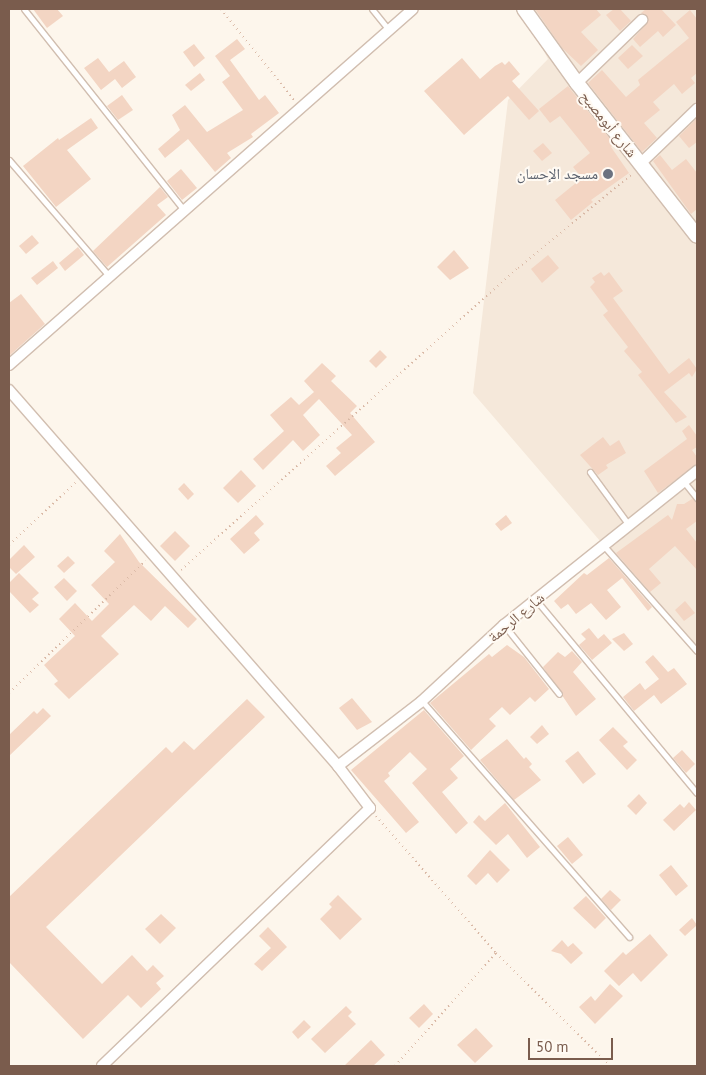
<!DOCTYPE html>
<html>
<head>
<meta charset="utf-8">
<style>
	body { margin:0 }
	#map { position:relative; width:706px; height:1075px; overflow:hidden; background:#fdf6ec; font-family:"PT Sans","Noto Naskh Arabic",sans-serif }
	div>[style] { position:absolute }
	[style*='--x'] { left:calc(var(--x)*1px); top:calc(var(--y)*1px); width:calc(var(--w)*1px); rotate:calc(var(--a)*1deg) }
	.residential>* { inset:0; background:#f5e8da }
	.building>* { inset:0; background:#f3d5c3 }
	.path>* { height:2px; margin-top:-1px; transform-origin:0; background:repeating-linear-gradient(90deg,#d9b8a5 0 1px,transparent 0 5px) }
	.roads { filter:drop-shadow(1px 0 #d1beb0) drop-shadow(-1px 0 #d1beb0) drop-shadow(0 1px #d1beb0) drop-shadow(0 -1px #d1beb0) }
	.lane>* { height:5px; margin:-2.5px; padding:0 2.5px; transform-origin:2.5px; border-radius:2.5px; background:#fff }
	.street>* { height:10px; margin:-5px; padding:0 5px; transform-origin:5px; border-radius:5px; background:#fff }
	.secondary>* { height:14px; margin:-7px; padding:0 7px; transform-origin:7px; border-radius:7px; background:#fff }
	.dots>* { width:14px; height:14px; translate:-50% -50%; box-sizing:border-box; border:2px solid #fffaf3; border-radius:50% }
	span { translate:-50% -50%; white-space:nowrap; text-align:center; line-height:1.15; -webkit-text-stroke:4px #fffaf3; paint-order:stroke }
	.street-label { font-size:15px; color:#7a5c4d }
	.worship-label { font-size:15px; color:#5b616d }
	.right { translate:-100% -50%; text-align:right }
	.frame { position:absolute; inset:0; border:10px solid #7a5c4d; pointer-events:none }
	.scale { position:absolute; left:528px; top:1038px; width:85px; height:22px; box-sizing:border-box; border:2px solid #7a5c4d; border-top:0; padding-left:6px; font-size:15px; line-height:18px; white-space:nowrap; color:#7a5c4d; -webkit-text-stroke:4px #fffaf3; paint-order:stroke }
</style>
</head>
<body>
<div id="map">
	<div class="residential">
		<div style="clip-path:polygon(521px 9px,697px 9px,697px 654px,473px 393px,508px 100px,548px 59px)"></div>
	</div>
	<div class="building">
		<div style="clip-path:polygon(33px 9px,57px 9px,63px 16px,47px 28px)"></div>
		<div style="clip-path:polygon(535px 9px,596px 9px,601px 15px,581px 32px,598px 50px,581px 66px,562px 48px)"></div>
		<div style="clip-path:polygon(614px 9px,620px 9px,631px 21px,620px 31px,606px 15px)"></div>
		<div style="clip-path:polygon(646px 9px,661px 9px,676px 25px,663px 37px,658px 31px,640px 47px,633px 39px,648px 22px,647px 16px,641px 13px)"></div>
		<div style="clip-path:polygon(690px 10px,697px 19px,697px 73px,691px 78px,695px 83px,682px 94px,674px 84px,653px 102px,660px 110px,644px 123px,657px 138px,642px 152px,588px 83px,602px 70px,626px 97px,640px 85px,638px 80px,689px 38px,676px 22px)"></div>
		<div style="clip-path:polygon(237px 39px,245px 49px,230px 60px,259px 100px,265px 95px,279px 113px,251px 134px,253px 137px,227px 153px,231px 158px,215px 172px,188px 139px,165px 158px,158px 149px,180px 130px,172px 115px,185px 105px,207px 132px,243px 110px,222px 82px,230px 76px,215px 56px)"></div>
		<div style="clip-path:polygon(194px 44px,205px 58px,194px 67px,183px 52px)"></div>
		<div style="clip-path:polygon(632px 45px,643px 56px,628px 69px,618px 58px)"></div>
		<div style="clip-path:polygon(98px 58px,109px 72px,124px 61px,136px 77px,122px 88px,115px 79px,101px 90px,84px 68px)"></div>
		<div style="clip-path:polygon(462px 58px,480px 79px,495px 66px,502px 62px,505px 65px,509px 61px,520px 74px,512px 81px,539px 111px,529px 120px,508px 96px,464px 135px,424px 91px)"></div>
		<div style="clip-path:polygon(200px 73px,205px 80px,191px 91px,185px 85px)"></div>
		<div style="clip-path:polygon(568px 86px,614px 144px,611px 147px,629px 173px,591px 200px,593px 202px,571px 220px,555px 200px,582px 178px,573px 167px,590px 153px,560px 116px,550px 123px,539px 109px)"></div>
		<div style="clip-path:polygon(122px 95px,133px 110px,118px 120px,107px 106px)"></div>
		<div style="clip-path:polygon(91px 118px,98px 128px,67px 150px,91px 179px,56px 207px,23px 166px,58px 138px,59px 140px)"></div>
		<div style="clip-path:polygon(697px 118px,697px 142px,689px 148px,679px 136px)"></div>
		<div style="clip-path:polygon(543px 143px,552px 153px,542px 161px,533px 151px)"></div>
		<div style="clip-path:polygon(660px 155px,672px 170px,686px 159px,697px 173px,697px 209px,691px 214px,653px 161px)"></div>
		<div style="clip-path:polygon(181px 169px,197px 188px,182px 200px,167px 181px)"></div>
		<div style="clip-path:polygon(160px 187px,168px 197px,157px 205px,166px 215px,107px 267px,93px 251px)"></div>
		<div style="clip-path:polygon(32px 235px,39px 243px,26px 254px,19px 246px)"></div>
		<div style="clip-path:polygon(78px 247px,84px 255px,65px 271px,59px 263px)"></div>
		<div style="clip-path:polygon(454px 250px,469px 268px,450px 280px,437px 267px)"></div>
		<div style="clip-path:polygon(548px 255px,559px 268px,542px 283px,531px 269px)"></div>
		<div style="clip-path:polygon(53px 261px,58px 268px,37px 285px,31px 278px)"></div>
		<div style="clip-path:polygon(601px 272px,604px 276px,609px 272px,623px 291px,613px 298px,669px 374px,689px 358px,697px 369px,692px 377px,689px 373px,664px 392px,687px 417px,676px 423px,638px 375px,642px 372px,624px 351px,628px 347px,603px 315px,608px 311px,590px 287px,595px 282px,592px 278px)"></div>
		<div style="clip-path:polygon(21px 294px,45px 324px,9px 356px,9px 303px)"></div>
		<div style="clip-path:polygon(380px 350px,387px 357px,376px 368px,369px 361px)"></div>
		<div style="clip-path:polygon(322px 363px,336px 376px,331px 381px,357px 406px,350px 413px,375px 442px,335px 476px,326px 466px,341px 453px,336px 448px,352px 435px,319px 399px,303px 415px,320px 435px,303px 451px,293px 440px,263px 470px,253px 459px,284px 431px,270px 415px,291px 397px,299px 405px,314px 392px,304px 381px)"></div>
		<div style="clip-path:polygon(689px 425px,697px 436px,697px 447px,692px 450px,697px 457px,697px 464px,658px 493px,644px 471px,687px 439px,682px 431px)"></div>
		<div style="clip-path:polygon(603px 437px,610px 446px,619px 440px,626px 453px,606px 465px,608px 468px,598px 475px,580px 455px)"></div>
		<div style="clip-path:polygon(241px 470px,256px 486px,238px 503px,223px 488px)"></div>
		<div style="clip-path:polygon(184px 483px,194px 494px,188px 500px,178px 489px)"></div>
		<div style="clip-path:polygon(692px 499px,697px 502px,697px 521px,686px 529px,697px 543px,697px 570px,675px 546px,649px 569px,661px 583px,650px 592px,616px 553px,668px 515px,672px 520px,677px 504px,684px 504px)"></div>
		<div style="clip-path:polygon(256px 515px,264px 524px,254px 533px,260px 540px,244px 554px,230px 539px)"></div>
		<div style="clip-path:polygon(506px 515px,512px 523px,501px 531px,495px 524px)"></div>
		<div style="clip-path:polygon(175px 531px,190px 546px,175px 561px,160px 546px)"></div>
		<div style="clip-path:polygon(120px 534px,139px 562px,197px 619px,188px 628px,165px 606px,151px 621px,134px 605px,101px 636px,119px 654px,69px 699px,54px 684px,58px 681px,44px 665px,75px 636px,59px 619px,75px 603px,92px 621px,109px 604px,91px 585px,115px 562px,104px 551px)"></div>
		<div style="clip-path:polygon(24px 545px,35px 557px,16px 574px,9px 567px,9px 560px)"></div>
		<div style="clip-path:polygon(68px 556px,75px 563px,64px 573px,57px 566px)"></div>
		<div style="clip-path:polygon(609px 558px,652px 607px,648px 611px,622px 578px,607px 590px,621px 607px,606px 620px,591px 603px,576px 614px,568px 604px,561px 609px,554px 601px,584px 573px,587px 575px)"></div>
		<div style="clip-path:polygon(19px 573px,39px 593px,32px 599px,39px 605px,30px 613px,9px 591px,9px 583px)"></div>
		<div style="clip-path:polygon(64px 578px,77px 591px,67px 601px,54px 587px)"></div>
		<div style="clip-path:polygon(685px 601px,695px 613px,684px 621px,675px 610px)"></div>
		<div style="clip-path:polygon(589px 628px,598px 639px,604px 634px,612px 643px,592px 660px,579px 645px,586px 639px,581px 634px)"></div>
		<div style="clip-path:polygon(624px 633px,633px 644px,624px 651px,612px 639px)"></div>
		<div style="clip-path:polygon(507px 645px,524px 657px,549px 689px,535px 702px,530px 697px,510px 715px,502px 707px,489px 719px,496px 726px,471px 750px,430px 703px,489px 654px,492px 657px)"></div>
		<div style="clip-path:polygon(572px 651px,582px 662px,573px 672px,596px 699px,576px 716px,543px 667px,558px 652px,565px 657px)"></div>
		<div style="clip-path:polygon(653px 655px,668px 672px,674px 668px,687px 684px,661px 704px,654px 695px,634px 711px,623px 697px,640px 683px,645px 690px,659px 679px,645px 662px)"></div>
		<div style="clip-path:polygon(352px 698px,372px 722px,357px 730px,339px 708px)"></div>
		<div style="clip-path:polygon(247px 699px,265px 717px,46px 927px,102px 984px,132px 955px,147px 971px,153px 965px,164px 976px,156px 983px,161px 989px,141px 1008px,128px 995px,83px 1039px,9px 962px,9px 897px,166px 747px,172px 753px,184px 741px,194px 750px)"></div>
		<div style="clip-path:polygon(43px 708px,51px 716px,9px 756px,9px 735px,34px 711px,37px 714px)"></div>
		<div style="clip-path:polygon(424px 710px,464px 756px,450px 769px,458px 778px,442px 792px,468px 823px,456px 834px,412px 783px,427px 769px,410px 752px,388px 773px,390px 776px,384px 781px,419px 822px,406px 833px,351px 770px)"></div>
		<div style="clip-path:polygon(542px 725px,549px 734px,537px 744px,530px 737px)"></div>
		<div style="clip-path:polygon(613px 727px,628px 742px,623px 746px,637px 760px,627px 770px,599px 740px)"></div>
		<div style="clip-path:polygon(507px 739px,524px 759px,526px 757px,532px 764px,529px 767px,541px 780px,514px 800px,480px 760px)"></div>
		<div style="clip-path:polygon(682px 750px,695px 764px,686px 773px,673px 758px)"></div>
		<div style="clip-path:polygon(578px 751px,596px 774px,583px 784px,565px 761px)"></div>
		<div style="clip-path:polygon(639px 794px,647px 803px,636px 815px,627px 806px)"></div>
		<div style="clip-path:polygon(689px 802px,696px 810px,674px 831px,663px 820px,680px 804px,684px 808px)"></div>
		<div style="clip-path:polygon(505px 803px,540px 847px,527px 858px,508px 834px,496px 845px,473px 822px,479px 815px,485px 821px)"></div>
		<div style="clip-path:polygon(568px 837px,583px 855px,572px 864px,557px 846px)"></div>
		<div style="clip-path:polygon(490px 850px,510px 870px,497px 883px,488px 873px,476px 885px,467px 876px)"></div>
		<div style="clip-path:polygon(671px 865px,688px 886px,676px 896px,659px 875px)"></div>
		<div style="clip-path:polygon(610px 890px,621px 900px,611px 910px,601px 899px)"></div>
		<div style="clip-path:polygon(338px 895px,362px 919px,340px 940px,320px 919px,332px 907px,329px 904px)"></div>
		<div style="clip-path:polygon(586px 896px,606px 918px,595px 929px,573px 908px)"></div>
		<div style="clip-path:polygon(161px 914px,176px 928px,160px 944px,145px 929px)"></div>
		<div style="clip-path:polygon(692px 918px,697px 925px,685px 936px,679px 930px)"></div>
		<div style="clip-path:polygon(268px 927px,287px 947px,262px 971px,254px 964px,271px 948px,259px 936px)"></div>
		<div style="clip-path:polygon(650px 934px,668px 955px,641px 982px,633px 973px,619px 986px,604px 971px,623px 952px,626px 955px)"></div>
		<div style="clip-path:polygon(562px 940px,568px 947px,573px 943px,583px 953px,571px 964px,561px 954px,551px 951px)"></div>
		<div style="clip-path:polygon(610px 984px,623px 996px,595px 1024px,579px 1007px,591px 996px,595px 1001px)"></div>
		<div style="clip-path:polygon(424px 1004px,433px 1014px,419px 1028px,409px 1018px)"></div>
		<div style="clip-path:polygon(346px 1006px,352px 1012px,348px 1016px,356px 1024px,325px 1053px,311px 1039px)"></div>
		<div style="clip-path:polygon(304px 1020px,311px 1027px,298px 1039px,292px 1032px)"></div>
		<div style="clip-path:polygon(476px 1028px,493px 1046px,475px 1063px,457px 1045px)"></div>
		<div style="clip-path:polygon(371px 1040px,385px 1055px,373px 1066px,344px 1066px)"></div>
	</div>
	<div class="path">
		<div style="--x:221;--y:9;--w:117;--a:51.3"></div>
		<div style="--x:9;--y:545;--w:91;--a:-43.2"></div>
		<div style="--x:181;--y:570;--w:453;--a:-41.9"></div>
		<div style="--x:518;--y:268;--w:148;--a:-39.5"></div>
		<div style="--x:9;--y:693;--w:190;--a:-44.1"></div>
		<div style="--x:376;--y:816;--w:182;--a:48.8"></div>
		<div style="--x:496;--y:953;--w:161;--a:44.7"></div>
		<div style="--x:395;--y:1066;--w:152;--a:-48.2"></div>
	</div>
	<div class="roads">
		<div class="lane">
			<div style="--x:24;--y:9;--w:257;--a:51.5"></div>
			<div style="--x:372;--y:9;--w:26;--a:51"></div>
			<div style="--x:9;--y:160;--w:153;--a:49.2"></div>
			<div style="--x:590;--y:472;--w:66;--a:53.7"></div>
			<div style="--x:684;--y:482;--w:21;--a:51"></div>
			<div style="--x:604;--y:546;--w:140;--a:48.5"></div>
			<div style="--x:536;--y:600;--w:251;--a:50.2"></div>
			<div style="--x:504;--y:625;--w:88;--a:51.4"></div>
			<div style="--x:422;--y:701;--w:314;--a:48.7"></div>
		</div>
		<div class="street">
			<div style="--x:577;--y:83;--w:91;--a:-44.1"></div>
			<div style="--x:641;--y:163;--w:78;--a:-44"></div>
			<div style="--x:9;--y:365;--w:538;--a:-41.39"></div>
			<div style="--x:9;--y:390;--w:500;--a:48.8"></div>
			<div style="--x:338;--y:766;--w:53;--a:52.7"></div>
			<div style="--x:370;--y:808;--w:372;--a:136.1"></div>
			<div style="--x:338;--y:766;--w:106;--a:-37.7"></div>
			<div style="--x:422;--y:701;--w:112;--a:-42.8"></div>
			<div style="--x:504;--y:625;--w:247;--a:-38.6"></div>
		</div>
		<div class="secondary">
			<div style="--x:524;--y:9;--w:91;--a:54.4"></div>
			<div style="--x:577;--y:83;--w:194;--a:51.9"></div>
		</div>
	</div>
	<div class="dots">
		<div style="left:608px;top:174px;background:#6b7280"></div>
	</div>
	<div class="street-label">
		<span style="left:609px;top:124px;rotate:51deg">شارع أبومصبح</span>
		<span style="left:516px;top:617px;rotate:-40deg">شارع الرحمة</span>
	</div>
	<div class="worship-label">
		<span class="right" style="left:598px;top:174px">مسجد الإحسان</span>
	</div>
	<div class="frame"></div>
	<div class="scale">50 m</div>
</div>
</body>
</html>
